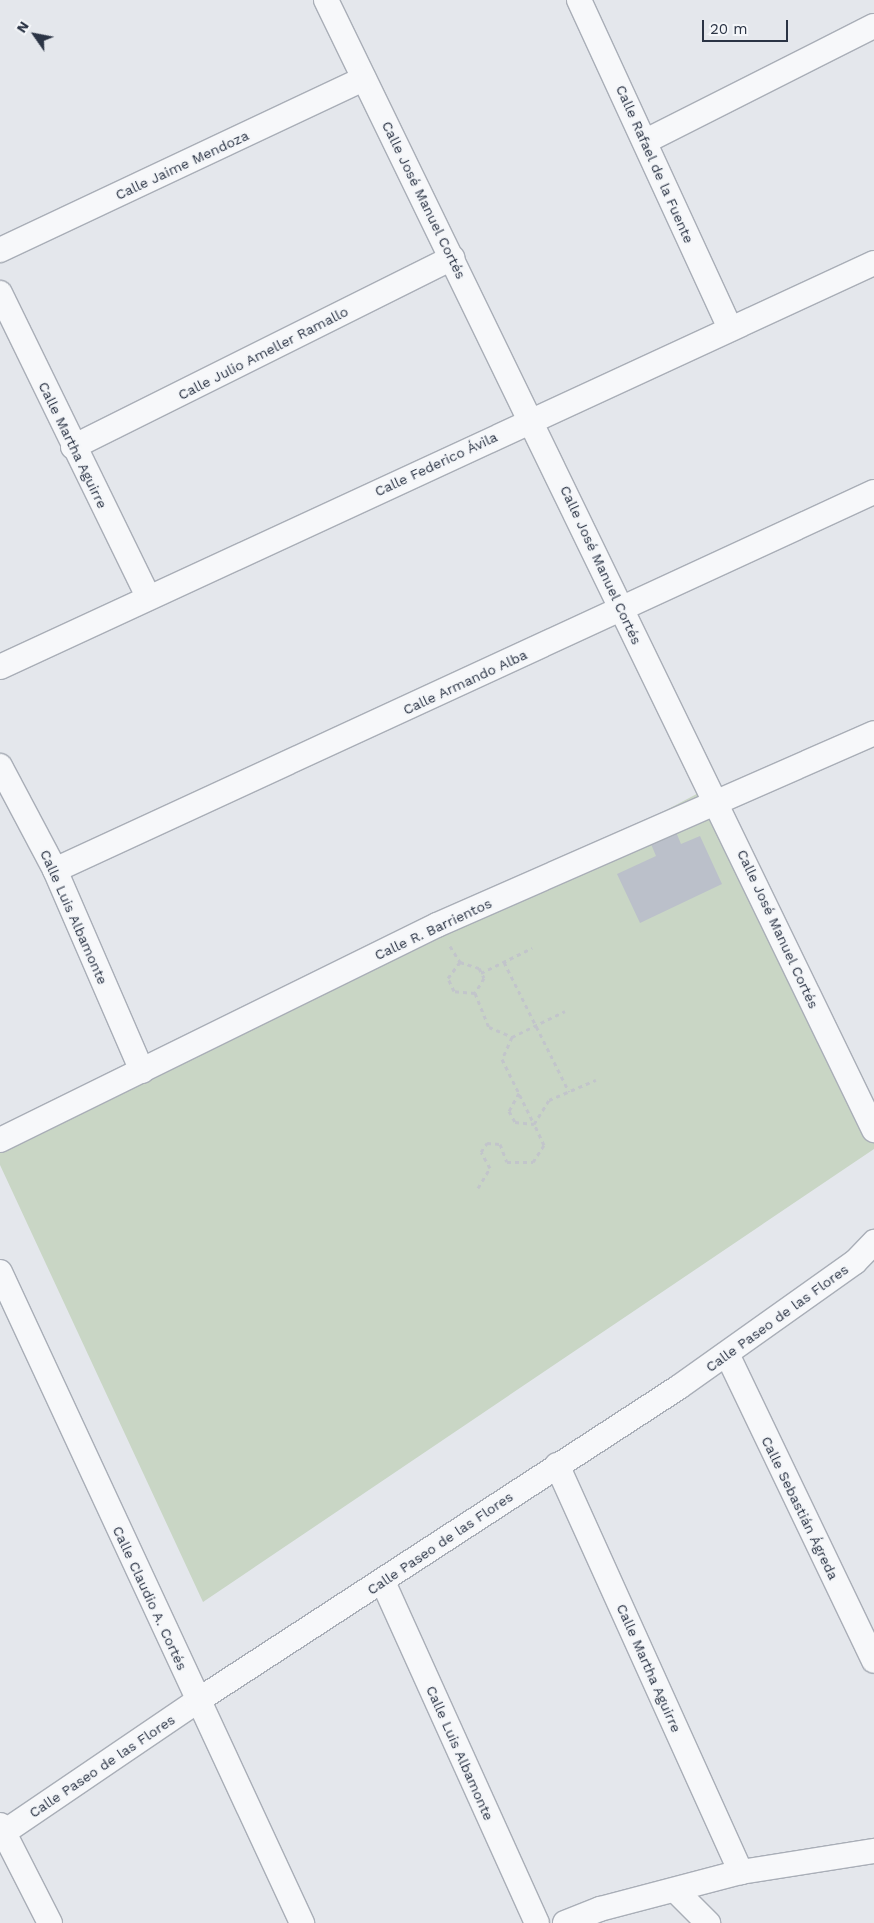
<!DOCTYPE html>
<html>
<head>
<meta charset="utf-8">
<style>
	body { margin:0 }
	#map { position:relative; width:874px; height:1923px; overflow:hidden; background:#e4e7ec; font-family:"Work Sans",sans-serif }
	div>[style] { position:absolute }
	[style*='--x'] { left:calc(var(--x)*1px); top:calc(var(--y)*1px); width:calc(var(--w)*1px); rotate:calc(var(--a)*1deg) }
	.green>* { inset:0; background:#c9d6c5 }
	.building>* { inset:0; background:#bbc0ca }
	.path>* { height:3px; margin-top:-1.5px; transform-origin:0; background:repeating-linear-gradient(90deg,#c2c5cb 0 4px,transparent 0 8px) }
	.roads { filter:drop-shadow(1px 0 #a9aeb7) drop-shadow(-1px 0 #a9aeb7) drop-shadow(0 1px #a9aeb7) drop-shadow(0 -1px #a9aeb7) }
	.street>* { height:24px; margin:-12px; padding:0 12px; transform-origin:12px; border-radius:12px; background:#f7f8fa }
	span { translate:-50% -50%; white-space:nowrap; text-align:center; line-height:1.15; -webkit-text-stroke:4px #f4f6f9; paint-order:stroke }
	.street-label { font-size:14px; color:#2b3445 }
	.north { position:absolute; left:10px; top:10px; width:50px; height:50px; -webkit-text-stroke:4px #f4f6f9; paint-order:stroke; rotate:303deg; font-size:14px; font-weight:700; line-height:20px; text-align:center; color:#2b3445 }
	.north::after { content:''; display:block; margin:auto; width:18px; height:22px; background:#2b3445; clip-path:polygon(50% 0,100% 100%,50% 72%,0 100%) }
	.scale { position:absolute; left:702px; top:20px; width:86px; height:22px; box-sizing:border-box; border:2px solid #2b3445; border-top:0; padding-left:6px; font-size:15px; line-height:18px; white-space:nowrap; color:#2b3445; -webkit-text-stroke:4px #f4f6f9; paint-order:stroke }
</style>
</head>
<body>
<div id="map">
	<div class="green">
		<div style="clip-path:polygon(710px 787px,874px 1121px,874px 1149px,203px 1602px,0 1165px,0 1129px,440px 929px)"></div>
	</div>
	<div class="building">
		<div style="clip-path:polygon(676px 832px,681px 844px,700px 836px,722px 884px,640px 923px,617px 874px,656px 856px,651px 844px)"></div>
	</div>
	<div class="path">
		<div style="--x:450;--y:946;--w:19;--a:58"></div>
		<div style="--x:460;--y:962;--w:20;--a:18"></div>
		<div style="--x:479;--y:968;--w:11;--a:63"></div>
		<div style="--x:484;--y:978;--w:17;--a:121"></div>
		<div style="--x:475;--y:993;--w:21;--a:-175"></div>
		<div style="--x:454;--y:991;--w:14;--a:-115"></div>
		<div style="--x:448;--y:978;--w:20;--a:-53"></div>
		<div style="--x:504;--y:962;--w:145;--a:63.4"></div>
		<div style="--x:481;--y:973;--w:57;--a:-26.1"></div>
		<div style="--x:475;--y:993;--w:37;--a:68"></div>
		<div style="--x:489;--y:1027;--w:25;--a:23"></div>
		<div style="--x:512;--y:1037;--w:59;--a:-26.1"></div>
		<div style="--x:512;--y:1037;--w:24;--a:114"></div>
		<div style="--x:502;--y:1059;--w:72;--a:63.8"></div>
		<div style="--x:519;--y:1093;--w:21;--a:119"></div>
		<div style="--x:509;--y:1111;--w:13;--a:61"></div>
		<div style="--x:515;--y:1122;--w:19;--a:6"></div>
		<div style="--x:534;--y:1124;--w:28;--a:-58"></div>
		<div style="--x:549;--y:1100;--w:51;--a:-23.1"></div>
		<div style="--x:478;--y:1188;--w:23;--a:-59"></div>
		<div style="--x:490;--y:1168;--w:18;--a:-119"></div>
		<div style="--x:481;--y:1152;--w:11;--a:-56"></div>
		<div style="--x:487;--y:1143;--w:13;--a:4"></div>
		<div style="--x:500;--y:1144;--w:19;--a:69"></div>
		<div style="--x:507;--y:1162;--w:26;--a:0"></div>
		<div style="--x:533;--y:1162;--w:20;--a:-57"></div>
		<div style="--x:544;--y:1145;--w:23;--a:-115"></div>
	</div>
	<div class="roads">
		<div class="street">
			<div style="--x:326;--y:0;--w:1256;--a:64.13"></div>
			<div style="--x:579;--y:0;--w:362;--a:65.3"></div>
			<div style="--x:646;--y:141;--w:255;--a:-26.8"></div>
			<div style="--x:0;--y:250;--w:402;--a:-25.2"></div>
			<div style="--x:0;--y:293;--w:337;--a:64"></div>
			<div style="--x:73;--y:447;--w:424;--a:-26.5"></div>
			<div style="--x:0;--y:667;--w:963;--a:-24.81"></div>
			<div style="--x:0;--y:766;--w:118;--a:62.1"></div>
			<div style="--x:55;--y:870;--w:219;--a:66.6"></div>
			<div style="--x:55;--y:870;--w:902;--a:-24.78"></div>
			<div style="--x:0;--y:1140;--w:487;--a:-26.2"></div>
			<div style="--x:437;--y:925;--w:477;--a:-23.7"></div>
			<div style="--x:0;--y:1272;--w:718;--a:65.11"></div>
			<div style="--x:727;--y:1354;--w:340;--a:64.4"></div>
			<div style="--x:557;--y:1465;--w:447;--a:65.7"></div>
			<div style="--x:383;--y:1582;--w:374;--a:65.7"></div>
			<div style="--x:0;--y:1825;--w:110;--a:63"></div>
			<div style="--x:0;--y:1835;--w:238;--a:-34.2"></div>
			<div style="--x:197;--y:1701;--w:575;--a:-33.08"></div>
			<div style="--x:679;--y:1387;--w:216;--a:-35.4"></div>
			<div style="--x:855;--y:1262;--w:28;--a:-46"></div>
			<div style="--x:675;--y:1890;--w:47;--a:45"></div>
			<div style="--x:565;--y:1923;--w:38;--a:-22"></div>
			<div style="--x:600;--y:1909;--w:146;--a:-14.7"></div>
			<div style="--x:741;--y:1872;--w:135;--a:-9"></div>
		</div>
	</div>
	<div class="street-label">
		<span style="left:655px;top:164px;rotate:66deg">Calle Rafael de la Fuente</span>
		<span style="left:182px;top:165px;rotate:-25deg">Calle Jaime Mendoza</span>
		<span style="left:424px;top:200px;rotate:64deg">Calle José Manuel Cortés</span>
		<span style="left:263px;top:353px;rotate:-27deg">Calle Julio Ameller Ramallo</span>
		<span style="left:73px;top:445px;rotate:64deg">Calle Martha Aguirre</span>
		<span style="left:436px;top:464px;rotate:-25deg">Calle Federico Ávila</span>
		<span style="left:601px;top:565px;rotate:65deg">Calle José Manuel Cortés</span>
		<span style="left:465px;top:682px;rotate:-25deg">Calle Armando Alba</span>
		<span style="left:74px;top:917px;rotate:66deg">Calle Luis Albamonte</span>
		<span style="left:433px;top:929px;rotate:-25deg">Calle R. Barrientos</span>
		<span style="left:778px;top:929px;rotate:65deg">Calle José Manuel Cortés</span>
		<span style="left:777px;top:1318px;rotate:-36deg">Calle Paseo de las Flores</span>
		<span style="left:800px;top:1508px;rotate:64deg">Calle Sebastián Ágreda</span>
		<span style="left:440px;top:1543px;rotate:-34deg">Calle Paseo de las Flores</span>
		<span style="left:150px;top:1598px;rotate:65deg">Calle Claudio A. Cortés</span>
		<span style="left:649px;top:1668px;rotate:66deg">Calle Martha Aguirre</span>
		<span style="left:460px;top:1753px;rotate:66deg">Calle Luis Albamonte</span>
		<span style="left:102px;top:1766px;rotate:-34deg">Calle Paseo de las Flores</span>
	</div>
	<div class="north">N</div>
	<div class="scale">20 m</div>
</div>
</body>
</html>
